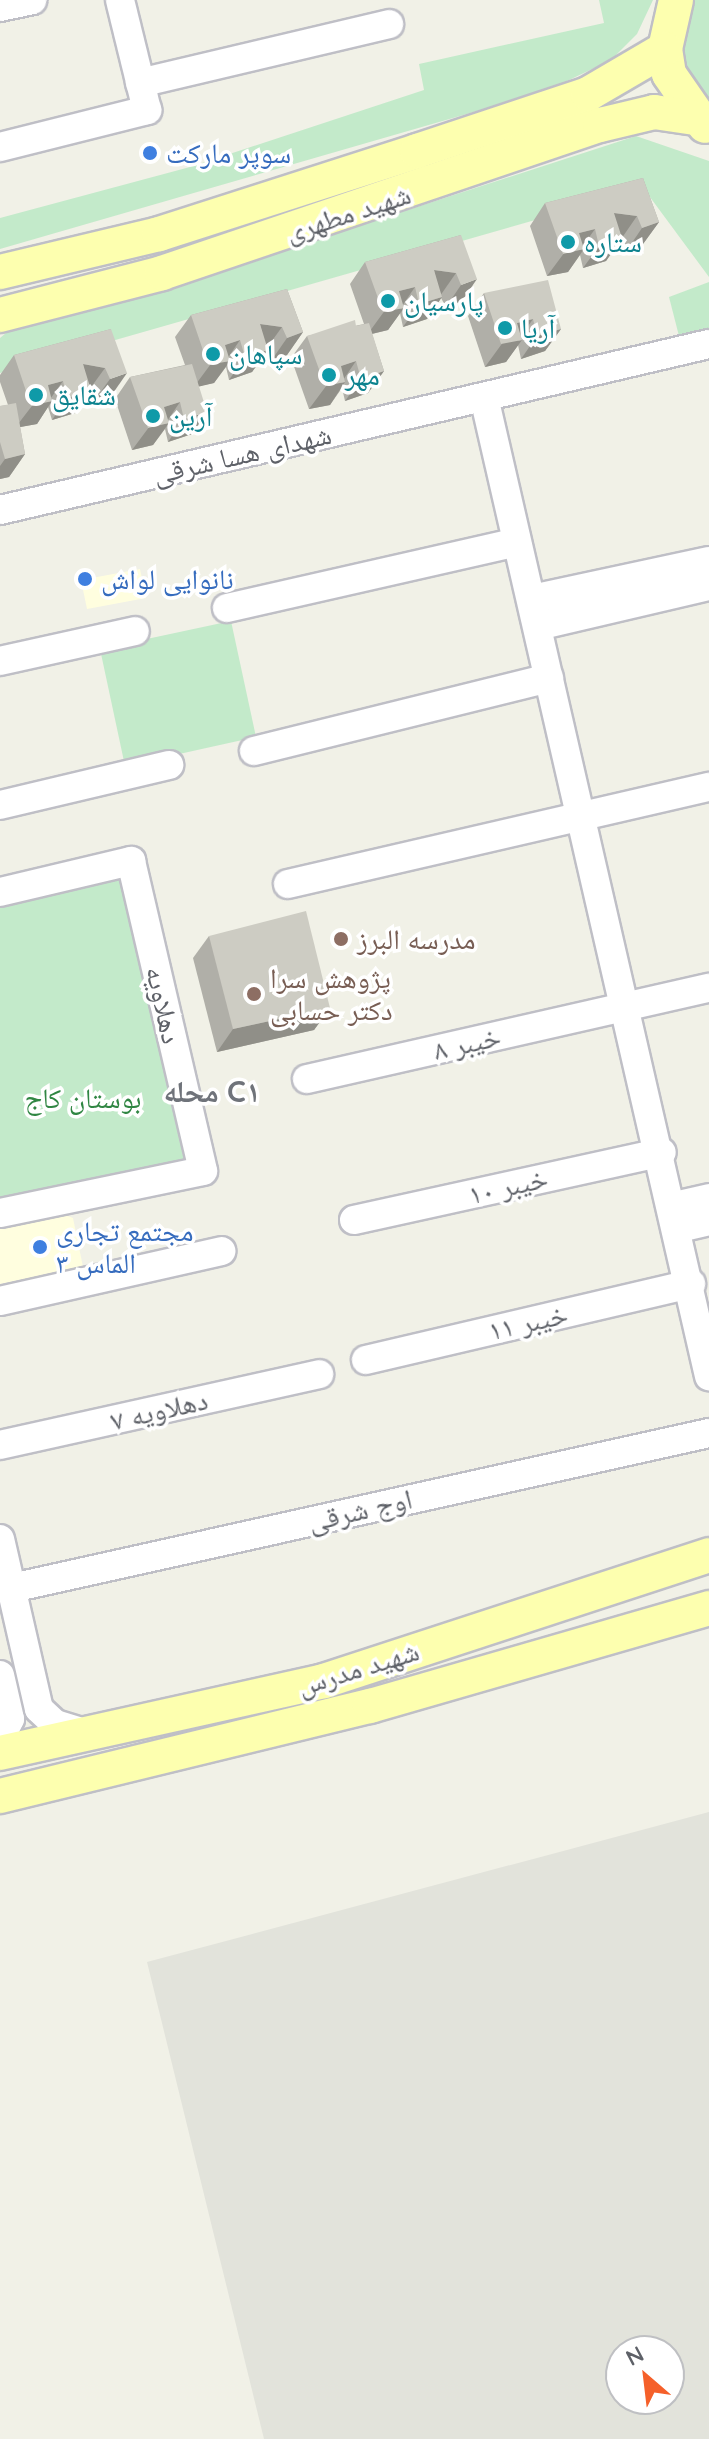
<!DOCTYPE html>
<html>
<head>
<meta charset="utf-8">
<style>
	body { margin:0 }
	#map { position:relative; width:709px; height:2439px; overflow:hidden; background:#f1f1e7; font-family:Quicksand,"Noto Naskh Arabic",sans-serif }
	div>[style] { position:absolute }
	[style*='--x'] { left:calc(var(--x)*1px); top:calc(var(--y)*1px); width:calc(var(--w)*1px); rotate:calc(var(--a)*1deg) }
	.commercial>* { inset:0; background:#fffedf }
	.industrial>* { inset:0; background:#e2e3db }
	.green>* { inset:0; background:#c3eaca }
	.roads { filter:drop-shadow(2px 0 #bfbfc6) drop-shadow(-2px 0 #bfbfc6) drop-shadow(0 2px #bfbfc6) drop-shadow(0 -2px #bfbfc6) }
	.minor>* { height:28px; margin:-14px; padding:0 14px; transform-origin:14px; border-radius:14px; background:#fff }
	.major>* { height:34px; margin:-17px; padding:0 17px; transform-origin:17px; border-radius:17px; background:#fdffaf }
	.wall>* { inset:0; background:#b0afa8 }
	.shaded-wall>* { inset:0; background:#908f88 }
	.building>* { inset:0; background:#cdccc3 }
	.dots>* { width:22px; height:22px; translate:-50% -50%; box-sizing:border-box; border:4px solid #fff; border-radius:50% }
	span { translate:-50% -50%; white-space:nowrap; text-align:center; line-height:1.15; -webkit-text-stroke:7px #fff; paint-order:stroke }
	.shop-label { font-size:28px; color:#366cbe }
	.left { translate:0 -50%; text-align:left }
	.street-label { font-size:28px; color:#5e6168 }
	.culture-label { font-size:28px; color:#0d838f }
	.education-label { font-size:28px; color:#785e54 }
	.park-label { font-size:28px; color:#308643 }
	.neighbourhood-label { font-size:30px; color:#6f737a; font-weight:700 }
	.north { position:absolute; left:605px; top:2335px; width:80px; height:80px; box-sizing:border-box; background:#fff; border:2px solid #bfc0c3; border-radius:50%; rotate:332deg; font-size:22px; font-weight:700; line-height:32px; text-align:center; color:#5e6168 }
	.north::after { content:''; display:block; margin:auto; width:28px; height:36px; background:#f5602a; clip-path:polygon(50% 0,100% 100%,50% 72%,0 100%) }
</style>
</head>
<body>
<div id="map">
	<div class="commercial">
		<div style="clip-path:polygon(140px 569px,146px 598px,87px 609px,81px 580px)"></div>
		<div style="clip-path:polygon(63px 1214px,73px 1218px,83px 1267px,0 1284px,0 1228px)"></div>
	</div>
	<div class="industrial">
		<div style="clip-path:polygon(evenodd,709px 1812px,709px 2439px,264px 2439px,147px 1962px,709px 1812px,621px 2351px,669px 2351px,669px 2399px,621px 2399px,621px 2351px)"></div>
	</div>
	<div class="green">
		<div style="clip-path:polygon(599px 0,653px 0,637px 34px,611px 60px,546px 91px,0 249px,0 218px,190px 167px,424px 90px,419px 64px,604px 23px)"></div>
		<div style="clip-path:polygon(695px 0,709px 0,709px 107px,686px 76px,681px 48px)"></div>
		<div style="clip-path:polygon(636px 136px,709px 161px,709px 277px,644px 189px,0 373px,0 338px,12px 328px,226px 269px)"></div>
		<div style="clip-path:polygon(709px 282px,709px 329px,679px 336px,669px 297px)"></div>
		<div style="clip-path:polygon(231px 621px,256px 737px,125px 766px,100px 649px)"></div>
		<div style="clip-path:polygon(119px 876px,185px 1164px,0 1205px,0 903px)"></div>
	</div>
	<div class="roads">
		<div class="minor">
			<div style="--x:0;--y:7;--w:33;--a:-12"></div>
			<div style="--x:140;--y:83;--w:256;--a:-13.3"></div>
			<div style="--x:0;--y:147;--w:152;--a:-14.1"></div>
			<div style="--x:147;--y:110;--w:113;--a:-103.8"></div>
			<div style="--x:484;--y:397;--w:1005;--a:77.06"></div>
			<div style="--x:0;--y:510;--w:728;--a:-13.18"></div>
			<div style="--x:532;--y:599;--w:181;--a:-12.1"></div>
			<div style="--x:227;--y:608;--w:297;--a:-12.8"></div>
			<div style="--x:538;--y:626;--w:176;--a:-13.2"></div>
			<div style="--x:0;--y:661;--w:138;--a:-12.5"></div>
			<div style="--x:254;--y:751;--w:304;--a:-13.9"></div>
			<div style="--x:0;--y:805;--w:174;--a:-13.3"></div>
			<div style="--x:288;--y:884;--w:432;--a:-13"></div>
			<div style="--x:0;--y:892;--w:135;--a:-13.3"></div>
			<div style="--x:131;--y:861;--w:318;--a:76.9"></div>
			<div style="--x:203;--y:1171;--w:207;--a:168.3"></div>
			<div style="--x:307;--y:1079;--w:412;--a:-12.8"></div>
			<div style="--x:675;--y:1206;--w:35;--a:-13"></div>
			<div style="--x:354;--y:1220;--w:315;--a:-12.4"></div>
			<div style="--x:679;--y:1228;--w:31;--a:-13"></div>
			<div style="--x:0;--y:1301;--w:227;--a:-12.7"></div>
			<div style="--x:366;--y:1360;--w:334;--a:-13.2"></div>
			<div style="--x:0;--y:1445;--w:327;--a:-12.5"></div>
			<div style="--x:0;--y:1539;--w:174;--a:77.1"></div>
			<div style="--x:39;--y:1709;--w:22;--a:43"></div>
			<div style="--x:55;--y:1724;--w:34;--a:17"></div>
			<div style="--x:12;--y:1588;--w:714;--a:-12.54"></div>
			<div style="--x:0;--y:1675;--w:45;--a:77.2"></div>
			<div style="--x:10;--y:1719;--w:22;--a:117"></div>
		</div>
		<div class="major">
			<div style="--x:676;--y:0;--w:50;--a:102.7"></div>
			<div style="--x:665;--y:49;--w:25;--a:81"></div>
			<div style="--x:669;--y:74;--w:63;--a:55.3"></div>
			<div style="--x:0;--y:272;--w:163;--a:-13.4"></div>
			<div style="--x:159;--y:234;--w:271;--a:-17.8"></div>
			<div style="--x:417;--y:151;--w:180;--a:-18.4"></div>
			<div style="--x:588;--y:94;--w:89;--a:-30.3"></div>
			<div style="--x:0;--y:315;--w:167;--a:-14.5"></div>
			<div style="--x:162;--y:273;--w:462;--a:-18.7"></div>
			<div style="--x:600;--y:125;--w:56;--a:-13.5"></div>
			<div style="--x:654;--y:112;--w:41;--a:8.3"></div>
			<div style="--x:0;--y:1753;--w:332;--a:-12.5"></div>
			<div style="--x:324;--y:1681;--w:405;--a:-18.1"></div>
			<div style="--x:0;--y:1796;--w:381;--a:-13.7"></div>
			<div style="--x:370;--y:1706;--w:353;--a:-16.1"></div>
		</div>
	</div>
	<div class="wall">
		<div style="clip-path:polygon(643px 178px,659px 222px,643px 244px,627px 250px,622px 239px,606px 261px,583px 268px,580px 255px,568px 272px,547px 276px,530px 226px,545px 203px)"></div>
		<div style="clip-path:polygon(461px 235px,462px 301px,446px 307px,441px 298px,427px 319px,403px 327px,400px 313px,388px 330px,372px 334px,384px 371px,368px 393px,345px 401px,342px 388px,330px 405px,309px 409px,291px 358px,307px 336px,364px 324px,350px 284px,365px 262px)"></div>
		<div style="clip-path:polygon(287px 289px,303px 332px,287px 355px,271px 361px,267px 351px,252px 372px,229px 380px,226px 367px,214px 383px,199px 386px,192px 434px,168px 442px,165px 429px,153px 445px,132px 450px,115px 399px,130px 377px,185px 365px,175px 337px,191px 315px)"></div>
		<div style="clip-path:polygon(484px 293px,561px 329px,545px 351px,521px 359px,518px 345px,506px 362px,485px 367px,468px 316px)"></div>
		<div style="clip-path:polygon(111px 329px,111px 396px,94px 401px,90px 391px,75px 413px,52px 420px,48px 407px,37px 424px,20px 427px,25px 454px,9px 477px,0 479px,0 406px,8px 405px,0 382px,0 375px,14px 355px)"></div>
		<div style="clip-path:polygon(209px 936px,330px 1008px,314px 1030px,217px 1052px,193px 958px)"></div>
	</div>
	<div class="shaded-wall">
		<div style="clip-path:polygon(614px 213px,637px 216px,606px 261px,583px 268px,599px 246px)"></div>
		<div style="clip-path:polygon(659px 222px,643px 244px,627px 250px,642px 228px)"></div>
		<div style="clip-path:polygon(595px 229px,580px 250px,584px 249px,568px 272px,547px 276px,579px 233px)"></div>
		<div style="clip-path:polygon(434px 270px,456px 273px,440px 296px)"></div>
		<div style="clip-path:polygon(477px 279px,462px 301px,446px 307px,461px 285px)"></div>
		<div style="clip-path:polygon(415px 287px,400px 309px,404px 308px,388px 330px,367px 335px,399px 291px)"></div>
		<div style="clip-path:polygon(442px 297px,427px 319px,403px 327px,419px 304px)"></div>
		<div style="clip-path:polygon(533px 319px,518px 341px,522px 340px,506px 362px,485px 367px,517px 323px)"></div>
		<div style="clip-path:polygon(260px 324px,282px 327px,266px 349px)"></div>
		<div style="clip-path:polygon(561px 329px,545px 351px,521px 359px,537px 336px)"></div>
		<div style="clip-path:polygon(303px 332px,287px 355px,271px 361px,287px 338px)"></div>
		<div style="clip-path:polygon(240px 340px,225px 362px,230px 361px,214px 383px,193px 388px,225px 345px)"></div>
		<div style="clip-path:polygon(268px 350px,252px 372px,229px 380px,245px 357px)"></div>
		<div style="clip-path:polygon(356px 361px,341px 383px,345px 382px,330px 405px,309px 409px,341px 366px)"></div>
		<div style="clip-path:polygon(83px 364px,105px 368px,89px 390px)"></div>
		<div style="clip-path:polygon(384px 371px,368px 393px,345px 401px,361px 379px)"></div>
		<div style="clip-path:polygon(127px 373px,111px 396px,94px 401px,110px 379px)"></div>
		<div style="clip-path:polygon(63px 381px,48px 402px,52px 401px,37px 424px,15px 428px,48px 385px)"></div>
		<div style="clip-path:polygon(91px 390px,75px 413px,52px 420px,67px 398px)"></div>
		<div style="clip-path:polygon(180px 402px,165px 424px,169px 423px,153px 445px,132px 450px,164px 407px)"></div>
		<div style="clip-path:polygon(207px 412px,192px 434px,168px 442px,184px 419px)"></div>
		<div style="clip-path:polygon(25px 454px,9px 477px,0 479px,0 466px,5px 459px)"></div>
		<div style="clip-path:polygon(330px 1008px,314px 1030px,217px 1052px,233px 1029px)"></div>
	</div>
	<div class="building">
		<div style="clip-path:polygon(643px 178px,659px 222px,642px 228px,637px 216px,614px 213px,622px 238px,599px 246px,595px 229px,579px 233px,584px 249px,563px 254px,545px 203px)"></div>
		<div style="clip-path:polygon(461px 235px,477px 279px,461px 285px,456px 273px,434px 270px,442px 297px,419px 304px,415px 287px,399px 291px,404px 308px,383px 312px,365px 262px)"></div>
		<div style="clip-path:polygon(548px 280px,561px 329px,537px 336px,533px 319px,517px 323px,522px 340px,501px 344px,484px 293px)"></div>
		<div style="clip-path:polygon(287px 289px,303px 332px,287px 338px,282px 327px,260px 324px,268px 350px,245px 357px,240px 340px,225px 345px,230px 361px,208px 365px,191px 315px)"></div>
		<div style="clip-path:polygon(355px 320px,356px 326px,369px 323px,384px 371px,361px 379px,356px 361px,341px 366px,345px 382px,325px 386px,307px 336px)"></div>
		<div style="clip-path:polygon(111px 329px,127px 373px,110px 379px,105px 368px,83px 364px,91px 390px,67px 398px,63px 381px,48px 385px,52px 401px,31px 406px,14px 355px)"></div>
		<div style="clip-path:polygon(192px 364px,207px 412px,184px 419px,180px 402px,164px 407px,169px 423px,148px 428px,130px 377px)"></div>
		<div style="clip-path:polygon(16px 403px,25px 454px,5px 459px,0 442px,0 406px)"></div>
		<div style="clip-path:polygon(306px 911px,330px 1008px,233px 1029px,209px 936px)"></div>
	</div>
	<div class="dots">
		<div style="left:150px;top:153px;background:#3f7fe0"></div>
		<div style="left:568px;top:242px;background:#0f9aa8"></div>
		<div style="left:388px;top:301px;background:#0f9aa8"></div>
		<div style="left:505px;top:328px;background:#0f9aa8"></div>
		<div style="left:213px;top:354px;background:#0f9aa8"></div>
		<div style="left:329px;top:375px;background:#0f9aa8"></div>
		<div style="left:36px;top:395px;background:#0f9aa8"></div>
		<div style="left:153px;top:416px;background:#0f9aa8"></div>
		<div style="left:85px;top:579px;background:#3f7fe0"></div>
		<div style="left:341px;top:939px;background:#8d6e63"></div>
		<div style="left:254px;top:994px;background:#8d6e63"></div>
		<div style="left:40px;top:1247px;background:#3f7fe0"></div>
	</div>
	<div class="shop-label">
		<span class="left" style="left:166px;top:153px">سوپر مارکت</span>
		<span class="left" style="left:101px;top:579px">نانوایی لواش</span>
		<span class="left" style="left:56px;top:1247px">مجتمع تجاری<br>الماس ۳</span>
	</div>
	<div class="street-label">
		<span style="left:348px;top:213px;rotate:-18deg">شهید مطهری</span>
		<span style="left:242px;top:454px;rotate:-13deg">شهدای هسا شرقی</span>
		<span style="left:164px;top:1005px;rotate:77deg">دهلاویه</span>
		<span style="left:467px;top:1043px;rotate:-13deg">خیبر ۸</span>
		<span style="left:508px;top:1186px;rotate:-13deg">خیبر ۱۰</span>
		<span style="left:528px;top:1322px;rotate:-13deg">خیبر ۱۱</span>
		<span style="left:159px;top:1410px;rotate:-13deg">دهلاویه ۷</span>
		<span style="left:360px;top:1510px;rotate:-13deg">اوج شرقی</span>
		<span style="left:358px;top:1668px;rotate:-17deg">شهید مدرس</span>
	</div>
	<div class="culture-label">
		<span class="left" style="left:584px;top:242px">ستاره</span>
		<span class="left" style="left:404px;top:301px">پارسیان</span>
		<span class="left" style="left:521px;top:328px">آریا</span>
		<span class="left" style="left:229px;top:354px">سپاهان</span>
		<span class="left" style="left:345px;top:375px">مهر</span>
		<span class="left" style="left:52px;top:395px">شقایق</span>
		<span class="left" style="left:169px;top:416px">آرین</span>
	</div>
	<div class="education-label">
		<span class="left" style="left:357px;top:939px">مدرسه البرز</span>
		<span class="left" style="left:270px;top:994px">پژوهش سرا<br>دکتر حسابی</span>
	</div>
	<div class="park-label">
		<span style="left:83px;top:1098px">بوستان کاج</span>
	</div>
	<div class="neighbourhood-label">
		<span style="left:212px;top:1091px">محله C۱</span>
	</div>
	<div class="north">N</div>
</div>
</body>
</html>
